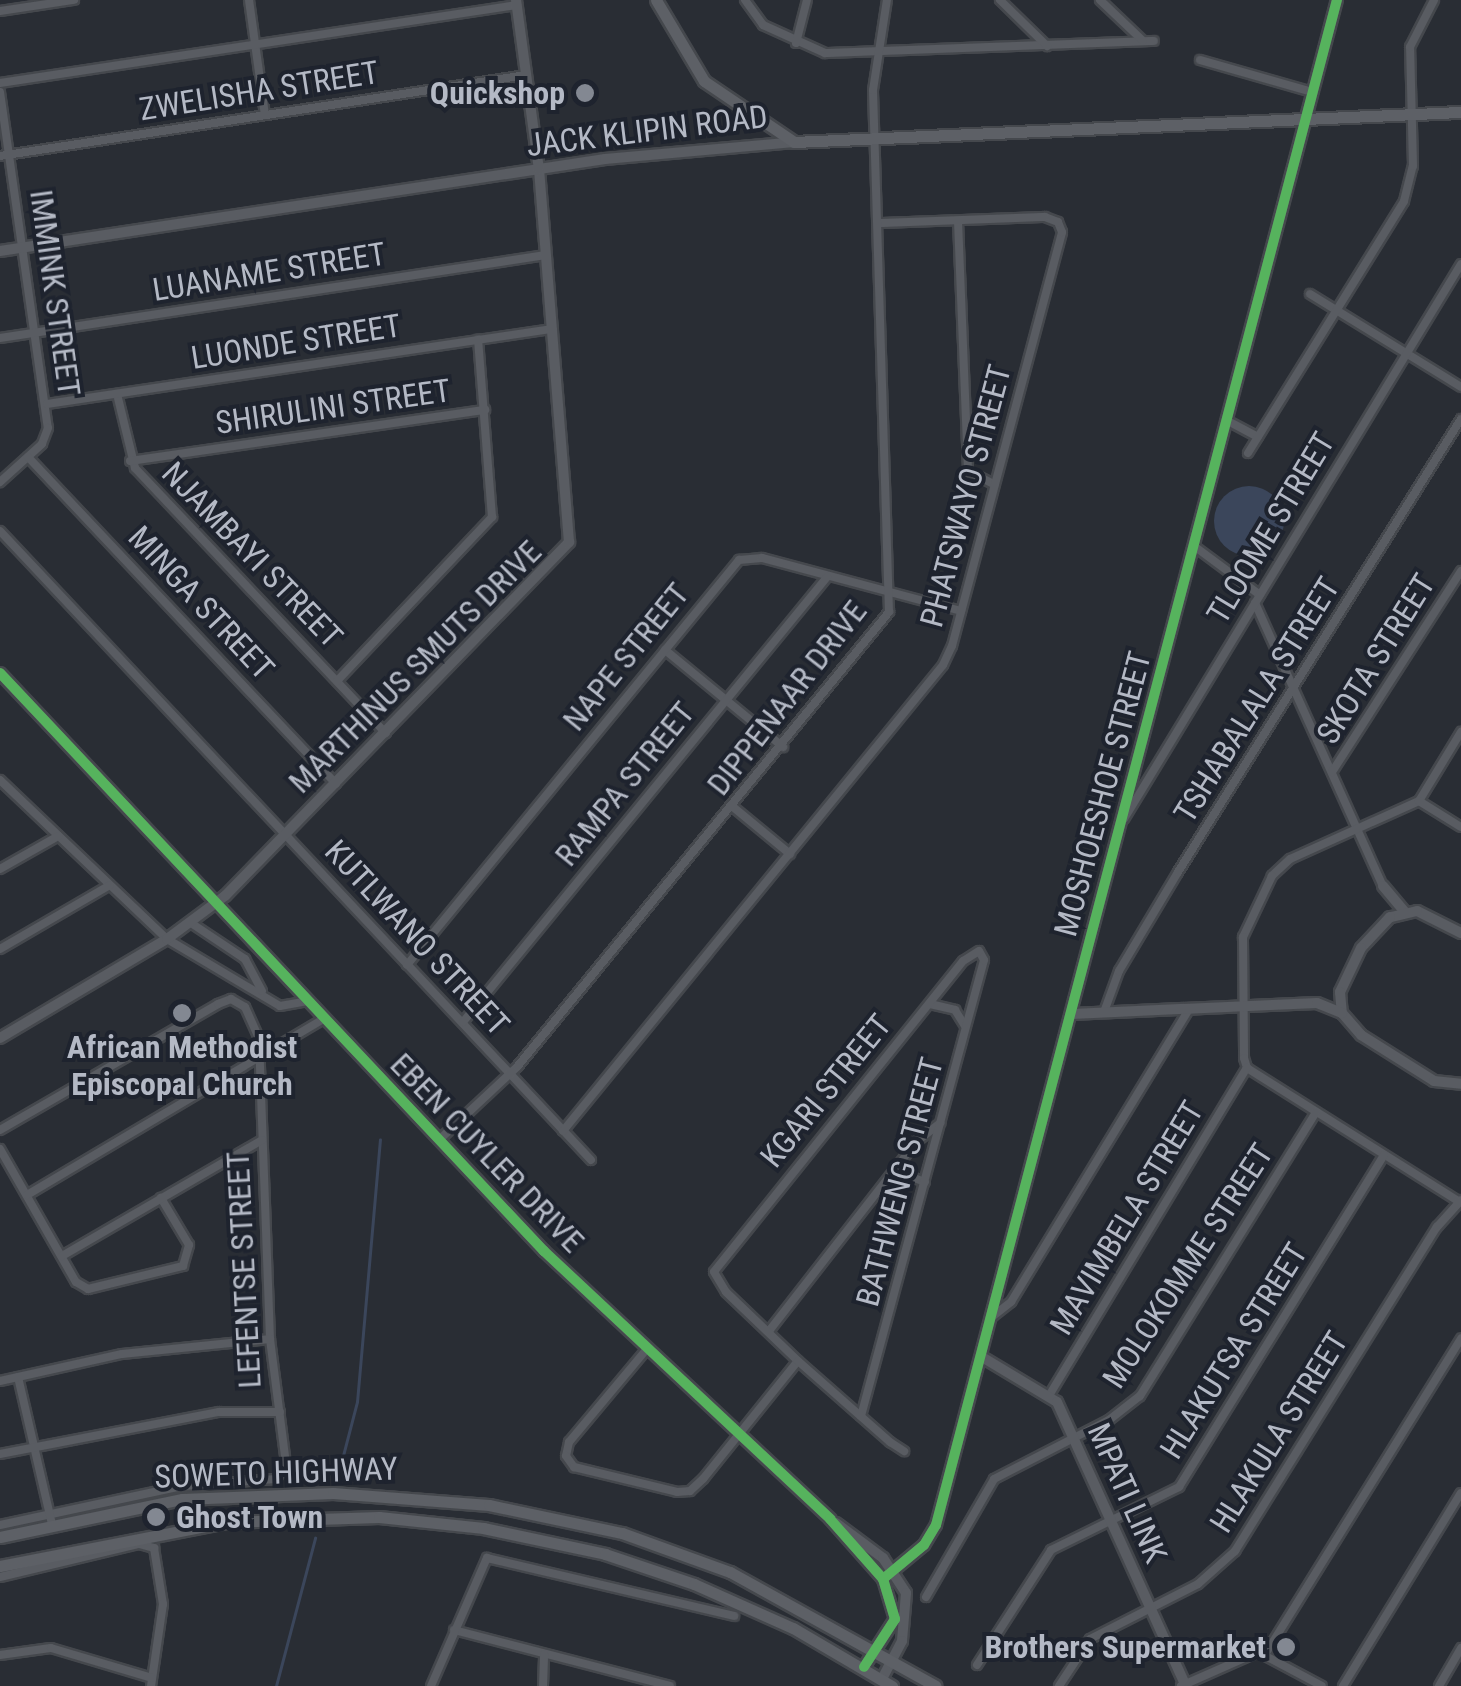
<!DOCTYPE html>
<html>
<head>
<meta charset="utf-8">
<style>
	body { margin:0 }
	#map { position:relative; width:1461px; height:1686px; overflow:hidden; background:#292d34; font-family:"Roboto Condensed",sans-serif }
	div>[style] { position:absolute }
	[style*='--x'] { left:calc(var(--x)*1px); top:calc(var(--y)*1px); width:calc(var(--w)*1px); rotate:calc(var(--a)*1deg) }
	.water>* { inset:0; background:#3b465b }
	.round { border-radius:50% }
	.stream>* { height:2.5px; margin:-1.25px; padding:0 1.25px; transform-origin:1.25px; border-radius:1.25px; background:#3b465b }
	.roads { filter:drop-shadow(2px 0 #45484d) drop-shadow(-2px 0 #45484d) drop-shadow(0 2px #45484d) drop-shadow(0 -2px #45484d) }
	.minor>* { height:8px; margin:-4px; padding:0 4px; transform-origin:4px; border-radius:4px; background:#595c62 }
	.tertiary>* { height:10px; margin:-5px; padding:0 5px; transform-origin:5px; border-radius:5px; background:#595c62 }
	.secondary>* { height:11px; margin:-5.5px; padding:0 5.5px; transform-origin:5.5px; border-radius:5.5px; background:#5d6066 }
	.cycleway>* { height:10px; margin:-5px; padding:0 5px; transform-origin:5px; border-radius:5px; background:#56b35d }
	.dots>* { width:28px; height:28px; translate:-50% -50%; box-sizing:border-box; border:5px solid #1e232e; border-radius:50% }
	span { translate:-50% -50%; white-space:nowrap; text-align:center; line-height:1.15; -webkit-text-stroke:8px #1e232e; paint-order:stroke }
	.street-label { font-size:32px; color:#b4b9c5 }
	.poi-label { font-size:32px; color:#b4b9c5; font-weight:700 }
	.right { translate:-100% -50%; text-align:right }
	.left { translate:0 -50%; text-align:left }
</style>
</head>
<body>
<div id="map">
	<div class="water">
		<div class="round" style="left:1214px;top:486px;width:70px;height:70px"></div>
	</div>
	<div class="stream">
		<div style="--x:339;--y:1471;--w:71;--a:-75.4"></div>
		<div style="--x:357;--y:1402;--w:263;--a:-85"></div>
		<div style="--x:276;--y:1686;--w:153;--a:-75.2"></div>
	</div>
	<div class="roads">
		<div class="minor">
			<div style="--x:249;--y:0;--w:116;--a:82.1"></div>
			<div style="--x:745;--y:0;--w:31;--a:54"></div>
			<div style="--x:763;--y:25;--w:68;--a:24.3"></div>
			<div style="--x:825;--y:53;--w:329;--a:-2.1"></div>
			<div style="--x:1000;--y:0;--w:66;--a:44.4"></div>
			<div style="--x:1100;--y:0;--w:59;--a:43.6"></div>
			<div style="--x:0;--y:11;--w:75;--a:-8.5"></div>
			<div style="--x:796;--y:43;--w:44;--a:-75.7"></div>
			<div style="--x:1200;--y:60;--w:116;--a:15.9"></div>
			<div style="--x:0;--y:83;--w:523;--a:-8.58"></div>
			<div style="--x:0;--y:92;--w:339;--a:81.9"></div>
			<div style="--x:48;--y:428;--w:17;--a:111"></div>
			<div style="--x:42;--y:444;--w:57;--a:137.9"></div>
			<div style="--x:0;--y:156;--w:532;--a:-8.75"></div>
			<div style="--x:958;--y:221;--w:250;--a:87.7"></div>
			<div style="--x:968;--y:471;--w:30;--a:27"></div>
			<div style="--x:1310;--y:294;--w:177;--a:31.6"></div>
			<div style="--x:0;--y:338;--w:552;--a:-8.64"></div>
			<div style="--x:117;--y:394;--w:76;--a:76.3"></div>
			<div style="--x:135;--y:468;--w:365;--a:46.6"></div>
			<div style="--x:47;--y:404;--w:511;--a:-8.45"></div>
			<div style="--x:1226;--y:420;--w:36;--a:28"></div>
			<div style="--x:1248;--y:453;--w:296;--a:-58.2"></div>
			<div style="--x:1404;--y:201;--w:36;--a:-76"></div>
			<div style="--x:1413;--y:166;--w:119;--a:-91.4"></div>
			<div style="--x:1410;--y:47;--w:53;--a:-62.9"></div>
			<div style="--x:28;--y:457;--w:449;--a:46.7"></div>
			<div style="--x:130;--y:461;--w:359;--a:-8.2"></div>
			<div style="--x:0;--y:531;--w:863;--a:46.78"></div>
			<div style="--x:1194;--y:546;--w:82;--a:36.6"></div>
			<div style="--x:1255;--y:603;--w:311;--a:65.7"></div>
			<div style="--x:665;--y:650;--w:153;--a:39.4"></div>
			<div style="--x:337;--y:681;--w:226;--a:-46.6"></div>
			<div style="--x:492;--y:517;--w:178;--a:-94.5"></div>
			<div style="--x:1332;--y:772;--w:239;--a:-57.3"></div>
			<div style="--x:0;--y:780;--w:231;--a:43.6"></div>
			<div style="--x:167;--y:939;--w:131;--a:30.7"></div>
			<div style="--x:280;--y:1006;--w:28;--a:-10"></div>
			<div style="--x:1419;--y:801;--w:141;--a:155.8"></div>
			<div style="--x:1290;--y:859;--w:25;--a:137"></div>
			<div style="--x:1272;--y:876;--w:68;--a:115.4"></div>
			<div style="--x:1243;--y:937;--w:121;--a:89.5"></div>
			<div style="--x:1244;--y:1058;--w:10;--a:73"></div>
			<div style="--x:1247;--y:1068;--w:249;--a:32.2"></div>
			<div style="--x:1419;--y:801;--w:81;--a:-58.7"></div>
			<div style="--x:1419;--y:801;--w:49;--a:31.8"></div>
			<div style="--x:733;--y:807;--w:74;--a:39.5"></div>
			<div style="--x:1124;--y:819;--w:649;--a:-58.73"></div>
			<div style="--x:0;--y:869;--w:67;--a:-29.6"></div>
			<div style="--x:191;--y:923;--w:65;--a:33.7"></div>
			<div style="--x:245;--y:959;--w:36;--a:62"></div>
			<div style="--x:0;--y:949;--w:127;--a:-30.2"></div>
			<div style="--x:407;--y:965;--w:524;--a:-50.66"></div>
			<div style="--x:739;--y:560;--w:23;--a:-5"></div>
			<div style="--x:762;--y:558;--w:206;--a:14.9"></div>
			<div style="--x:930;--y:1004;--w:26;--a:13"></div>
			<div style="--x:955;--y:1010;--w:19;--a:58"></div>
			<div style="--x:1104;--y:1012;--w:44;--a:-69.9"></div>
			<div style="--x:1119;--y:971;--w:115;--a:-59.2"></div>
			<div style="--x:1178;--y:872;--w:534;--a:-58.01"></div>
			<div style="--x:463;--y:1022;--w:575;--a:-50.72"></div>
			<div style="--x:0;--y:1130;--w:252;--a:-30"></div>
			<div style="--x:218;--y:1004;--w:14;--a:-21"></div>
			<div style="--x:231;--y:999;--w:16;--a:30"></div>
			<div style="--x:245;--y:1007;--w:35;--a:66"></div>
			<div style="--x:259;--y:1039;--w:300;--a:87.9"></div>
			<div style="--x:270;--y:1339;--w:126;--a:82.7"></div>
			<div style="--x:286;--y:1464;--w:18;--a:124"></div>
			<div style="--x:276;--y:1479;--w:94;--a:175.7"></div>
			<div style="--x:182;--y:1486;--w:186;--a:167.9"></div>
			<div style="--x:563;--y:1131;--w:601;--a:-50.8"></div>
			<div style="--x:943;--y:665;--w:21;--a:-65"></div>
			<div style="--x:952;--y:646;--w:428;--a:-75.1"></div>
			<div style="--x:1062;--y:232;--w:11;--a:-112"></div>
			<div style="--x:1058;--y:222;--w:14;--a:-159"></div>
			<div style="--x:1045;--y:217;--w:166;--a:177.9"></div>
			<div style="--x:439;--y:1140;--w:107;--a:-43.1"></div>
			<div style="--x:517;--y:1067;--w:588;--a:-50.73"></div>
			<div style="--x:889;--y:612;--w:522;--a:-91.76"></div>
			<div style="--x:873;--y:90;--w:91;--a:-81.2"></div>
			<div style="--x:0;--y:1149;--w:153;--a:60.3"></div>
			<div style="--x:76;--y:1282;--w:14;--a:30"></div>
			<div style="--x:88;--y:1289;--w:98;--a:-13.6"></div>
			<div style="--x:183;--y:1266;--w:22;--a:-74"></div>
			<div style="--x:189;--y:1245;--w:55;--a:-120.8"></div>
			<div style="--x:896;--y:1171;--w:31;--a:21"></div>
			<div style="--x:27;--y:1195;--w:345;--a:-30.7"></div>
			<div style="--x:62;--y:1256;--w:231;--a:-30.1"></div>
			<div style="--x:993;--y:1316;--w:23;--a:-38"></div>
			<div style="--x:1011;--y:1302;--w:343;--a:-58.7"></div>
			<div style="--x:769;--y:1331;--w:239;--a:-52.1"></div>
			<div style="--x:916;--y:1142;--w:31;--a:-38"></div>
			<div style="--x:646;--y:1350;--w:120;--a:129.9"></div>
			<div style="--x:569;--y:1442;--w:14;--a:102"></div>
			<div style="--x:566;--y:1456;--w:14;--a:54"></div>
			<div style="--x:574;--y:1467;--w:106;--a:13.6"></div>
			<div style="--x:677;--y:1492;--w:13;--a:-4"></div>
			<div style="--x:690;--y:1491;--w:18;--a:-43"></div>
			<div style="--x:703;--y:1479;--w:151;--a:-51.2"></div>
			<div style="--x:18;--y:1377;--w:151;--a:77"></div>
			<div style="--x:0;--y:1381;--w:125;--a:-12.5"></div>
			<div style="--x:122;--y:1354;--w:149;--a:-5.8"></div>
			<div style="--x:1050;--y:1394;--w:381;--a:-58.9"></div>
			<div style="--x:861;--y:1416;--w:472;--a:-74.9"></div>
			<div style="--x:984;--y:960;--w:10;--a:-119"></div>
			<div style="--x:979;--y:951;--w:19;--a:148"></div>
			<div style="--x:963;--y:961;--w:398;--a:128.7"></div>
			<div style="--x:714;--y:1272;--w:23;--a:59"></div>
			<div style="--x:726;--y:1292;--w:100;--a:43.8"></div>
			<div style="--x:798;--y:1361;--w:123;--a:41.4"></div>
			<div style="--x:890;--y:1442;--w:17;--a:33"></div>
			<div style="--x:0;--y:1454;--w:223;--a:-10.9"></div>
			<div style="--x:219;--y:1412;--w:61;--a:0"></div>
			<div style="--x:0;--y:1577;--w:143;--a:-13.4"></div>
			<div style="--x:139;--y:1544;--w:16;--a:15"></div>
			<div style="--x:154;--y:1548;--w:57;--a:80.9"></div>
			<div style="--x:163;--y:1604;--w:83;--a:98.3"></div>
			<div style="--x:926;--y:1597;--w:136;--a:-60"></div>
			<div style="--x:994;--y:1479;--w:129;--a:-27.2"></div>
			<div style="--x:1109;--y:1420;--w:39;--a:-38"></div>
			<div style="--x:1140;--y:1396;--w:334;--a:-58.2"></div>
			<div style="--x:454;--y:1630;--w:223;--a:14.5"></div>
			<div style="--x:1266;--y:1653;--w:370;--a:-58.2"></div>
			<div style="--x:0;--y:1655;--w:51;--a:-7.8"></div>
			<div style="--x:51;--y:1648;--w:105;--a:16.5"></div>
			<div style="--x:977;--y:1665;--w:137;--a:-57.2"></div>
			<div style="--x:1051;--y:1550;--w:143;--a:-26.2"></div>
			<div style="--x:1179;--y:1487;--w:390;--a:-58.3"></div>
			<div style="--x:431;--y:1686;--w:140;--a:-66.4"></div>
			<div style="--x:487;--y:1558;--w:254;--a:13.2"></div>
			<div style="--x:543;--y:1686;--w:32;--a:-88"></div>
			<div style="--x:1059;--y:1686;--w:56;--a:-56.6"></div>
			<div style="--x:1090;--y:1639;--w:121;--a:-27"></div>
			<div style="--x:1198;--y:1584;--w:50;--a:-41.7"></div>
			<div style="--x:1235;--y:1551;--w:382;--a:-58.1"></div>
			<div style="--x:1437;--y:1227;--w:36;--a:-48"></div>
			<div style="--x:1181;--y:1686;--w:84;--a:-23.8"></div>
			<div style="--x:1258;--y:1652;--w:72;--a:28"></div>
			<div style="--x:1343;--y:1686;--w:226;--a:-58.6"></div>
			<div style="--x:1439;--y:1686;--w:44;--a:-59.9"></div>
		</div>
		<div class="tertiary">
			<div style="--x:0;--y:251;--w:612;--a:-8.65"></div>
			<div style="--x:605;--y:159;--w:190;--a:-5.1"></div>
			<div style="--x:0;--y:673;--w:794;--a:46.74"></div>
			<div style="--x:544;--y:1251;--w:392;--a:43.1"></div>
			<div style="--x:830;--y:1519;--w:80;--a:48.5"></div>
			<div style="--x:883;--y:1579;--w:42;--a:73.3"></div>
			<div style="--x:895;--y:1619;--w:57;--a:122.9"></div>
			<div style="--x:1383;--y:886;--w:34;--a:50"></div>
			<div style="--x:1461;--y:933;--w:49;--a:-153.4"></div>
			<div style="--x:1417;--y:911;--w:28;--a:167"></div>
			<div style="--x:1390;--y:917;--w:42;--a:133.1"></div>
			<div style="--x:1361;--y:948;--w:49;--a:115.5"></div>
			<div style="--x:1340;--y:992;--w:21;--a:85"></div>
			<div style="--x:1342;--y:1013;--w:29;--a:49"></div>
			<div style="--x:1361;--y:1035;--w:86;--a:32.2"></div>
			<div style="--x:1434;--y:1081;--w:27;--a:6"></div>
			<div style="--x:1072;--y:1014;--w:245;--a:-2.6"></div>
			<div style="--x:1317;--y:1003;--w:27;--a:22"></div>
			<div style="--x:0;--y:1038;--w:194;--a:-30.7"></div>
			<div style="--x:167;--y:939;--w:72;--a:-36.6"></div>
			<div style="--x:225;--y:896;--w:494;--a:-45.8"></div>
			<div style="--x:569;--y:542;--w:373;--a:-94.6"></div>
			<div style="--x:539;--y:170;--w:172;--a:-97.7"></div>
			<div style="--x:982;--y:1357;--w:87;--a:31"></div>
			<div style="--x:1057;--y:1402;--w:312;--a:65.6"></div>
			<div style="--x:836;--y:1523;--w:59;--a:36.7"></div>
			<div style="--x:883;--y:1558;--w:42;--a:56.7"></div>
			<div style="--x:906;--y:1593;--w:48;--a:94.8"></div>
			<div style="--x:902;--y:1641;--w:43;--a:117.8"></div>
			<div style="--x:883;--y:1579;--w:53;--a:-39.7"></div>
			<div style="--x:924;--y:1545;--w:23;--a:-59"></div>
			<div style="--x:936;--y:1525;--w:1577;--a:-75.27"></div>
		</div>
		<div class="secondary">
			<div style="--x:656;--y:0;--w:94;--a:59.3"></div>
			<div style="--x:704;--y:81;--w:109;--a:34.1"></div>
			<div style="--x:794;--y:142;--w:668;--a:-2.58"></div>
			<div style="--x:0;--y:1537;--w:186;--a:-11.8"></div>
			<div style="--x:182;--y:1499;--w:151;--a:-2.3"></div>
			<div style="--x:333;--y:1493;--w:156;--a:4.4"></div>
			<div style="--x:489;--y:1505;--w:136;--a:11.9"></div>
			<div style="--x:622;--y:1533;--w:115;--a:19.9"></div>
			<div style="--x:730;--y:1572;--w:235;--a:29"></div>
			<div style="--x:0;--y:1566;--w:230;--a:-11"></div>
			<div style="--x:226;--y:1522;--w:153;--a:-1.9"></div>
			<div style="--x:379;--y:1517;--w:105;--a:6"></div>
			<div style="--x:483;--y:1528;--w:125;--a:12"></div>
			<div style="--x:605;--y:1554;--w:94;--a:18.6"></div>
			<div style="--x:694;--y:1584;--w:108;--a:24"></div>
			<div style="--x:793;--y:1628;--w:115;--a:30.4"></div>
		</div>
	</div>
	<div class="cycleway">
		<div style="--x:0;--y:673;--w:794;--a:46.74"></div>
		<div style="--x:544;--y:1251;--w:392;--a:43.1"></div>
		<div style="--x:830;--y:1519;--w:80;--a:48.5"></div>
		<div style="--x:883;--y:1579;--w:42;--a:73.3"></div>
		<div style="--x:895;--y:1619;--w:57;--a:122.9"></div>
		<div style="--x:883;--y:1579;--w:53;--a:-39.7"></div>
		<div style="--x:924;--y:1545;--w:23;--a:-59"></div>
		<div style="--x:936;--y:1525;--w:1577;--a:-75.27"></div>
	</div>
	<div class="dots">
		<div style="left:585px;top:93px;background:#838892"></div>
		<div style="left:182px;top:1013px;background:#838892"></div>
		<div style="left:156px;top:1517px;background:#838892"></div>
		<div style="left:1286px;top:1647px;background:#838892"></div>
	</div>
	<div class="street-label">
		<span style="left:259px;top:91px;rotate:-9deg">ZWELISHA STREET</span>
		<span style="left:647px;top:131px;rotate:-7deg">JACK KLIPIN ROAD</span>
		<span style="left:269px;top:272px;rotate:-9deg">LUANAME STREET</span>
		<span style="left:55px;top:293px;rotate:82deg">IMMINK STREET</span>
		<span style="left:296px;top:342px;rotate:-9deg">LUONDE STREET</span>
		<span style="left:333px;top:407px;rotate:-8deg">SHIRULINI STREET</span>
		<span style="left:966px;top:496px;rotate:-75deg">PHATSWAYO STREET</span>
		<span style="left:1271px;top:528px;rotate:-59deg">TLOOME STREET</span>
		<span style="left:252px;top:555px;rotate:46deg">NJAMBAYI STREET</span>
		<span style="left:201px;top:603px;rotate:47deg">MINGA STREET</span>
		<span style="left:626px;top:657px;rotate:-51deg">NAPE STREET</span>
		<span style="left:1376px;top:659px;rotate:-58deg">SKOTA STREET</span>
		<span style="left:415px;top:667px;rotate:-45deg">MARTHINUS SMUTS DRIVE</span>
		<span style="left:787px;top:698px;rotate:-52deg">DIPPENAAR DRIVE</span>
		<span style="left:1257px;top:700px;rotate:-58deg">TSHABALALA STREET</span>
		<span style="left:625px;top:784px;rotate:-51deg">RAMPA STREET</span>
		<span style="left:1103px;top:794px;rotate:-75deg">MOSHOESHOE STREET</span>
		<span style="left:417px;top:938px;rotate:47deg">KUTLWANO STREET</span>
		<span style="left:826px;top:1091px;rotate:-51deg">KGARI STREET</span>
		<span style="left:487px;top:1153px;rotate:46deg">EBEN CUYLER DRIVE</span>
		<span style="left:900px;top:1182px;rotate:-75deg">BATHWENG STREET</span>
		<span style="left:1127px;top:1218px;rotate:-59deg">MAVIMBELA STREET</span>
		<span style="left:1188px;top:1266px;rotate:-57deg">MOLOKOMME STREET</span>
		<span style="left:244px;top:1270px;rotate:-93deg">LEFENTSE STREET</span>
		<span style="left:1234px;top:1351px;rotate:-58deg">HLAKUTSA STREET</span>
		<span style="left:1279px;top:1432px;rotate:-58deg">HLAKULA STREET</span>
		<span style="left:276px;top:1473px;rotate:-2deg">SOWETO HIGHWAY</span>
		<span style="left:1127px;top:1493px;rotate:66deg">MPATI LINK</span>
	</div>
	<div class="poi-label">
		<span class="right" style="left:565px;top:93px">Quickshop</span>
		<span style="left:182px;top:1066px">African Methodist<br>Episcopal Church</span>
		<span class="left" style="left:176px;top:1517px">Ghost Town</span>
		<span class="right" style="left:1266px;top:1647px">Brothers Supermarket</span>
	</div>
</div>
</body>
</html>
